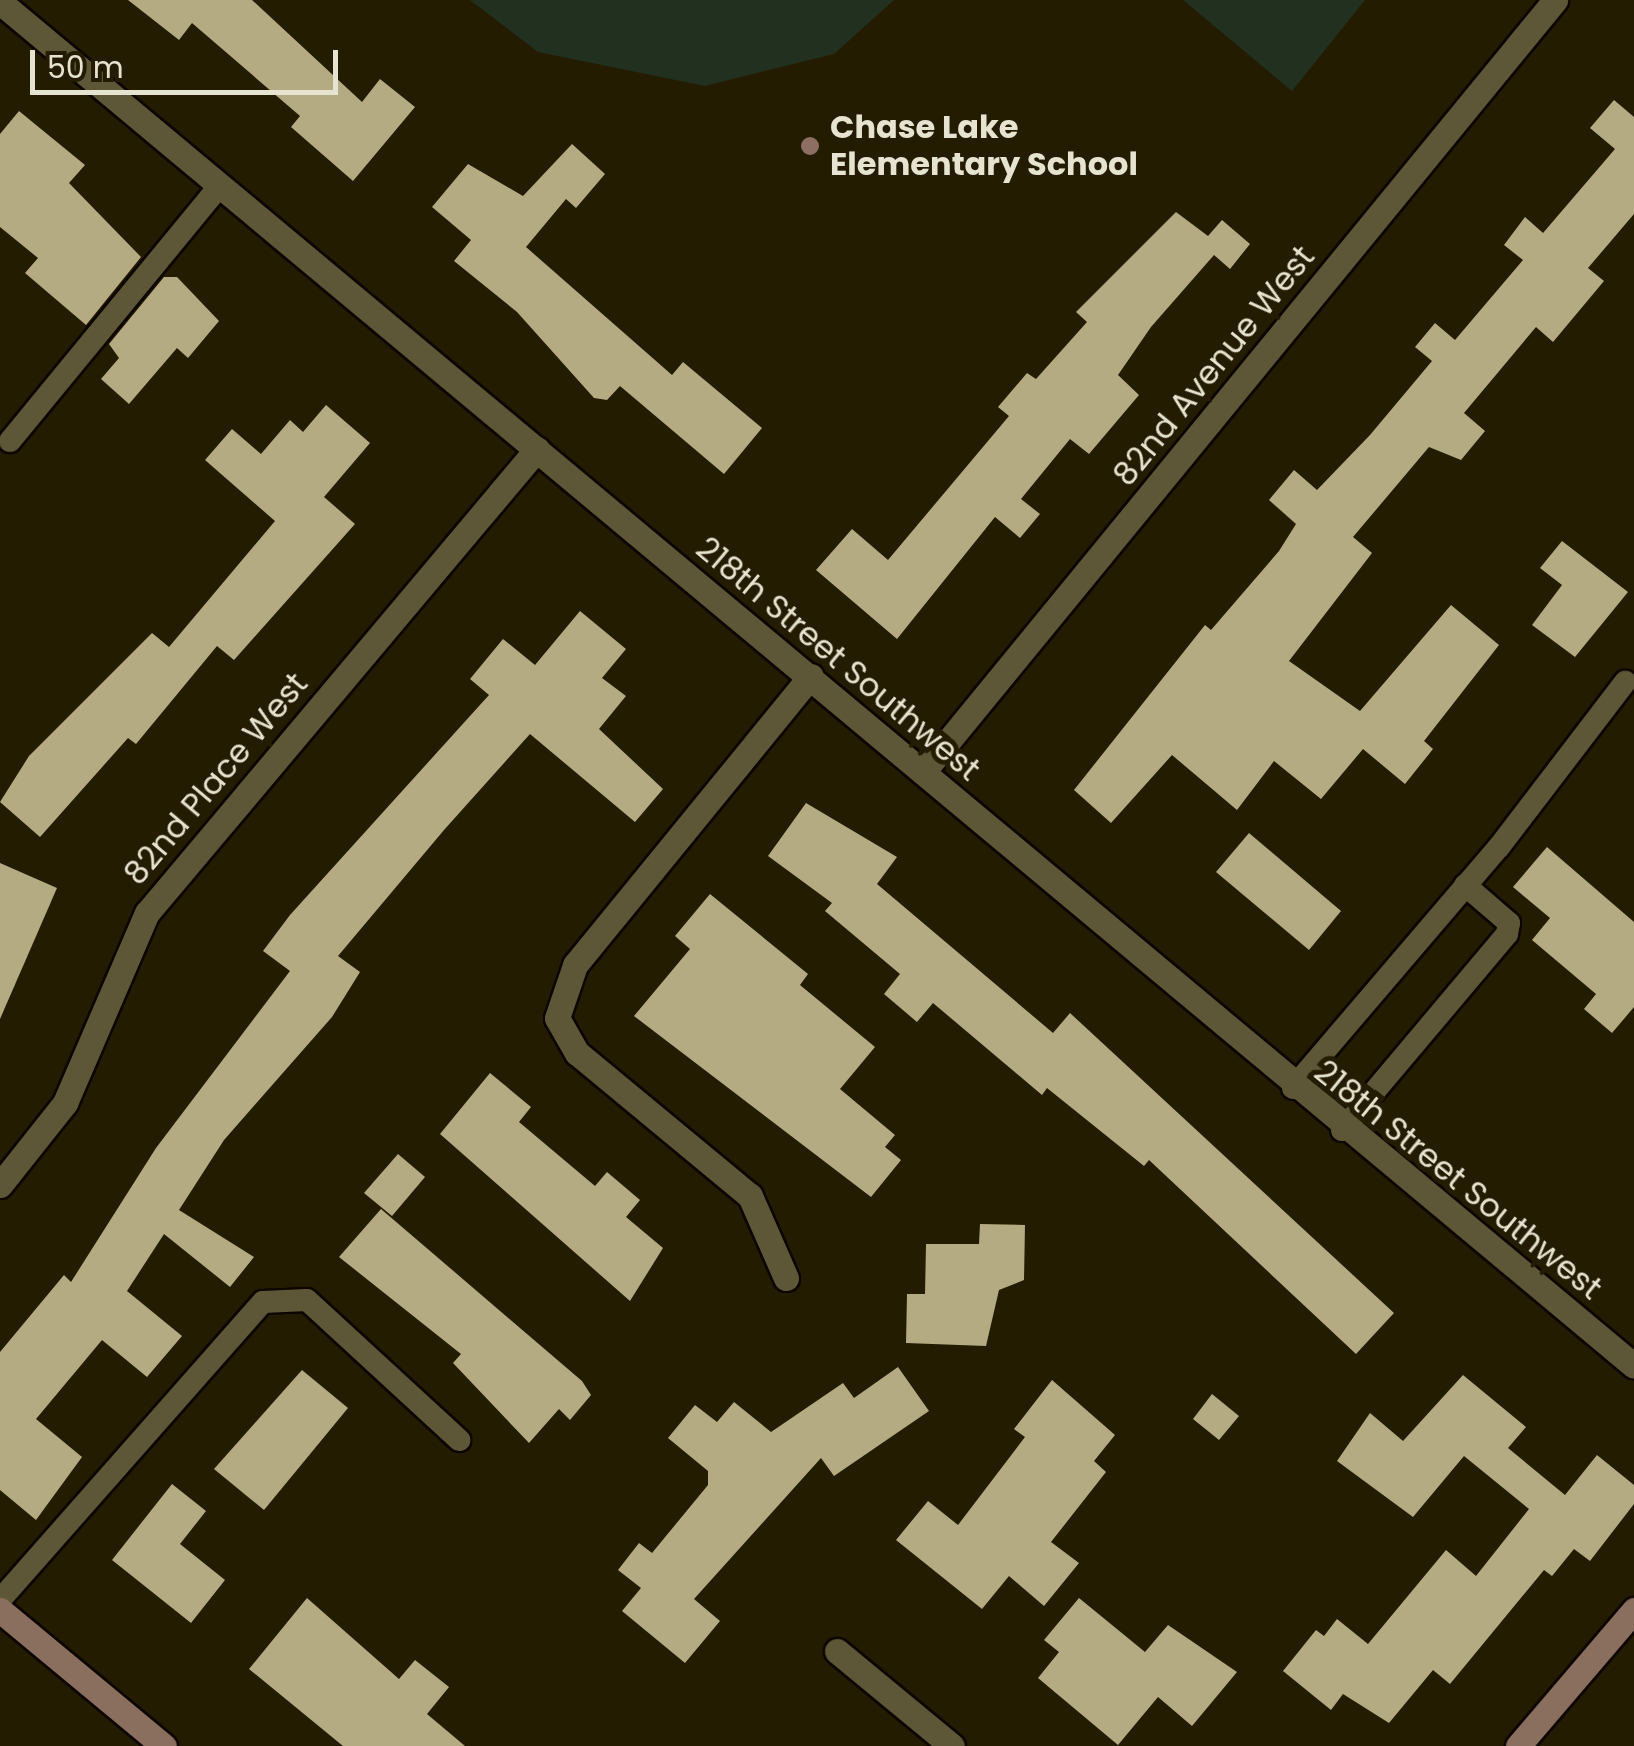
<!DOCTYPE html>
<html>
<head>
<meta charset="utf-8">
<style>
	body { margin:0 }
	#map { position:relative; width:1634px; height:1746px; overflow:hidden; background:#241c00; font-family:Poppins,sans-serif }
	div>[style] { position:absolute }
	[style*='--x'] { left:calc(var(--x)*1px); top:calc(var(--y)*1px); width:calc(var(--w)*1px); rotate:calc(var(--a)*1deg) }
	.green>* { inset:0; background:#22311f }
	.building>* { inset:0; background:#b5ab82 }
	.roads { filter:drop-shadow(2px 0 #0d0600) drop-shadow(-2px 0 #0d0600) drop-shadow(0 2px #0d0600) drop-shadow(0 -2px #0d0600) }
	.lane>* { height:22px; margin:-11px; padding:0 11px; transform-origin:11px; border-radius:11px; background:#5e5737 }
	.street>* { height:25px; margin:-12.5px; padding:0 12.5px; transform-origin:12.5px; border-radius:12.5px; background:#5e5737 }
	.secondary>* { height:25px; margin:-12.5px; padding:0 12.5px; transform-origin:12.5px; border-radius:12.5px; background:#8a6e5e }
	.dots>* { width:28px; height:28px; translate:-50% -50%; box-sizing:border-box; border:5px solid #241c00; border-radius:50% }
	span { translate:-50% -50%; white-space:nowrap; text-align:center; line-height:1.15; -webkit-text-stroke:10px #241c00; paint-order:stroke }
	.poi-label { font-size:32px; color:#e7e3d1; font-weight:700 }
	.left { translate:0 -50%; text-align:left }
	.street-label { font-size:32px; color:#e7e3d1 }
	.scale { position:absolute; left:30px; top:50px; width:308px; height:45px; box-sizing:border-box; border:5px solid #e7e3d1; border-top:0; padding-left:12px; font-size:30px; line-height:35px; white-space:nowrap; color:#e7e3d1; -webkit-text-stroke:8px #241c00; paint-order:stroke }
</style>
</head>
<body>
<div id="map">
	<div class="green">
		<div style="clip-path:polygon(470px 0,894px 0,834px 54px,705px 86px,538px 52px)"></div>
		<div style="clip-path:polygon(1183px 0,1365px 0,1292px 91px)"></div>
	</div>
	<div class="building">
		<div style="clip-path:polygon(128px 0,252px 0,362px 102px,380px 79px,415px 107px,353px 181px,291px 127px,300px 116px,192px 23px,179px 40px)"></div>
		<div style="clip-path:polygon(1614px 100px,1634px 117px,1634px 214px,1588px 268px,1604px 281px,1553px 342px,1536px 327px,1464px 413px,1485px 431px,1461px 460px,1429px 447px,1353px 537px,1372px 553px,1289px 661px,1360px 711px,1451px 605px,1499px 645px,1424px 741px,1433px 749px,1405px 784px,1363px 749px,1321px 799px,1274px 761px,1237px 810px,1172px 755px,1111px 823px,1074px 790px,1205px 625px,1211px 630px,1279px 551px,1296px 524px,1269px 500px,1294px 470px,1317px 490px,1370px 435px,1432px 361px,1415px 347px,1435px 323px,1455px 340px,1523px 260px,1504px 245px,1525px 217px,1543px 233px,1615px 149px,1590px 128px)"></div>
		<div style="clip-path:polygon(19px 111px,85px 165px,69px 183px,141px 257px,86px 325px,25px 273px,38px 258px,0 227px,0 134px)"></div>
		<div style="clip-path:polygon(572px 144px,605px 174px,576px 208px,566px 199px,526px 247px,672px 375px,683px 362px,762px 428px,724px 474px,620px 386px,607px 400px,594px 398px,517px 312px,454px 261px,471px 240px,432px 207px,468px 164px,523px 196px)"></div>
		<div style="clip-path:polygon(1176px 212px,1208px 236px,1222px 220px,1250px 244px,1230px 269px,1214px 255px,1151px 327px,1118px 375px,1139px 395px,1089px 454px,1070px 439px,1021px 499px,1040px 514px,1020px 538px,995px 517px,897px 639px,816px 570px,852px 529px,888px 560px,1009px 416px,998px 407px,1027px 373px,1036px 379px,1087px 322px,1076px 312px)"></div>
		<div style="clip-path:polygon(164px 277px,177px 277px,219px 321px,188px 358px,177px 348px,129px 404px,101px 379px,119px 358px,109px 344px)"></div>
		<div style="clip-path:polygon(326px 405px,370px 443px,324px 497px,355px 524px,234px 660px,217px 646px,136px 744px,128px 738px,40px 837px,0 802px,29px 756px,152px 633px,169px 647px,275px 521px,205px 460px,232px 429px,261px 454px,290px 420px,303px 432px)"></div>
		<div style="clip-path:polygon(1562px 541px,1628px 592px,1575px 657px,1532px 625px,1562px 585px,1540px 568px)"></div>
		<div style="clip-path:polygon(580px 611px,626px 649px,602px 678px,626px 696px,599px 729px,663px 789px,635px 822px,530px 734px,444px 830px,338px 956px,360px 972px,332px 1017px,224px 1140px,179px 1210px,254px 1257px,230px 1287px,164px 1234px,127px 1291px,182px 1336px,147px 1377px,102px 1340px,36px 1419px,82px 1457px,36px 1520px,0 1490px,0 1352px,64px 1275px,71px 1282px,156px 1148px,290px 971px,263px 951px,290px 915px,489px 695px,470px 679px,503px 639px,535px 665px)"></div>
		<div style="clip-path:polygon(806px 803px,897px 857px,877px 884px,1053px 1033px,1070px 1013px,1394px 1313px,1356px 1354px,1149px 1160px,1144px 1166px,1047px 1088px,1042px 1095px,933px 1003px,917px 1022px,884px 994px,900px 974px,825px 911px,832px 903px,768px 856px)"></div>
		<div style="clip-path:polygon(1249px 833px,1341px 911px,1309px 950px,1216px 872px)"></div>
		<div style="clip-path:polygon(1547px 847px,1634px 922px,1634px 1007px,1612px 1033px,1584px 1009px,1596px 994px,1532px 940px,1550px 918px,1513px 887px)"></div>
		<div style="clip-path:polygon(0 863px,57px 888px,0 1019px)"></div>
		<div style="clip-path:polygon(710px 894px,808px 974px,800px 985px,875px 1047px,840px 1089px,895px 1135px,885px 1147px,901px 1160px,871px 1197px,634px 1016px,690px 949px,675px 936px)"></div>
		<div style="clip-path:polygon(490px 1073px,531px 1107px,519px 1122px,595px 1186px,607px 1172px,640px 1200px,626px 1217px,663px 1248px,630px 1301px,440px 1134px)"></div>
		<div style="clip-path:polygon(398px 1154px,425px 1177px,392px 1216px,364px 1193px)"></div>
		<div style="clip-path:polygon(381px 1209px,582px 1381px,591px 1395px,570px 1420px,559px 1409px,529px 1443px,453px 1363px,461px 1354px,339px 1257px)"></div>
		<div style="clip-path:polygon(980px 1224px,1025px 1225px,1024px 1280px,999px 1290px,986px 1346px,906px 1343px,907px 1294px,925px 1294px,926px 1244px,979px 1244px)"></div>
		<div style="clip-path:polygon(898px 1367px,929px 1411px,834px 1476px,821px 1458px,694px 1599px,720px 1621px,685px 1663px,622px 1611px,641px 1588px,618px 1570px,639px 1543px,652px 1553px,708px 1485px,708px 1471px,668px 1438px,695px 1405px,717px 1422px,734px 1402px,771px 1432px,843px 1383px,854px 1398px)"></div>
		<div style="clip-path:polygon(302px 1370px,348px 1408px,264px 1510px,214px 1469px)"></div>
		<div style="clip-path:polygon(1463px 1375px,1526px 1427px,1508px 1448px,1565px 1495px,1597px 1455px,1634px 1485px,1634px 1504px,1590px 1561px,1574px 1549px,1552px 1576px,1544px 1570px,1450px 1684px,1433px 1670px,1389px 1723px,1343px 1694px,1331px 1710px,1283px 1671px,1316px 1630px,1324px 1636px,1337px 1619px,1368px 1644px,1446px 1550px,1476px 1576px,1529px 1509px,1464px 1456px,1413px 1517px,1337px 1461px,1370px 1413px,1403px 1441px)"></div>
		<div style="clip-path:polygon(1052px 1380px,1115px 1435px,1094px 1461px,1106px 1472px,1051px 1542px,1079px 1563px,1044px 1606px,1009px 1576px,982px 1609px,896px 1540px,928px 1501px,958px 1525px,1025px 1437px,1014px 1429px)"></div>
		<div style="clip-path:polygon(1212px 1394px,1239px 1416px,1219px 1440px,1193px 1419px)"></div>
		<div style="clip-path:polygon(172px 1484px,206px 1511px,180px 1544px,225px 1580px,191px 1623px,112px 1560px)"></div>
		<div style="clip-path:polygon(307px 1598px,399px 1679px,415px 1660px,449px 1687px,427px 1714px,465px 1746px,343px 1746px,249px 1669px)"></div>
		<div style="clip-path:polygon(1079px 1598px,1145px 1652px,1168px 1625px,1237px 1672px,1192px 1726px,1158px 1697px,1118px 1745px,1038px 1678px,1059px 1652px,1044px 1640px)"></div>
	</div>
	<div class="roads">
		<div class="lane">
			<div style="--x:10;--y:441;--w:331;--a:-50.6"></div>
			<div style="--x:1293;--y:1088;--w:317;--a:-49.5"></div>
			<div style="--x:1499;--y:847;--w:208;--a:-52.6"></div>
			<div style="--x:1342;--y:1130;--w:256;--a:-49.9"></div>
			<div style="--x:1507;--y:934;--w:11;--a:-80"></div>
			<div style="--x:1509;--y:923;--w:58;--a:-139.2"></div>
			<div style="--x:0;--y:1600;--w:397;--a:-48.6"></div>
			<div style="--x:263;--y:1302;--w:44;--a:-2.6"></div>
			<div style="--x:307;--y:1300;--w:207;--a:42.6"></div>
		</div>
		<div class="street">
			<div style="--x:0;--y:2;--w:2128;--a:39.85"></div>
			<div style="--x:923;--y:772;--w:998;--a:-50.69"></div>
			<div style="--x:0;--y:1185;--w:105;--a:-51.6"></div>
			<div style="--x:65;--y:1103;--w:207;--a:-66.7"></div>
			<div style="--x:147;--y:913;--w:606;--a:-49.95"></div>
			<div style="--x:786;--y:1278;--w:90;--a:-113.7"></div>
			<div style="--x:750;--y:1196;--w:224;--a:-140.4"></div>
			<div style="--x:577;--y:1053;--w:40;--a:-119.7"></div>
			<div style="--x:557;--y:1018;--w:56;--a:-71.2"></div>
			<div style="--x:575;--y:965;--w:373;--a:-50.8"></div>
			<div style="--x:837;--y:1651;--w:149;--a:39.6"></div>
		</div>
		<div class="secondary">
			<div style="--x:0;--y:1610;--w:213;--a:39.7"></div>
			<div style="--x:1518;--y:1746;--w:179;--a:-49.5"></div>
		</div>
	</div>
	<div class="dots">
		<div style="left:810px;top:146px;background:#8d6e63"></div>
	</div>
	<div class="poi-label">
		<span class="left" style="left:830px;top:146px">Chase Lake<br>Elementary School</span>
	</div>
	<div class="street-label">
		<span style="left:1214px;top:366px;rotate:-51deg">82nd Avenue West</span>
		<span style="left:838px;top:659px;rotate:40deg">218th Street Southwest</span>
		<span style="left:216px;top:779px;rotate:-50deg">82nd Place West</span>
		<span style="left:1458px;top:1180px;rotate:39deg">218th Street Southwest</span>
	</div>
	<div class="scale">50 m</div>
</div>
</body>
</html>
